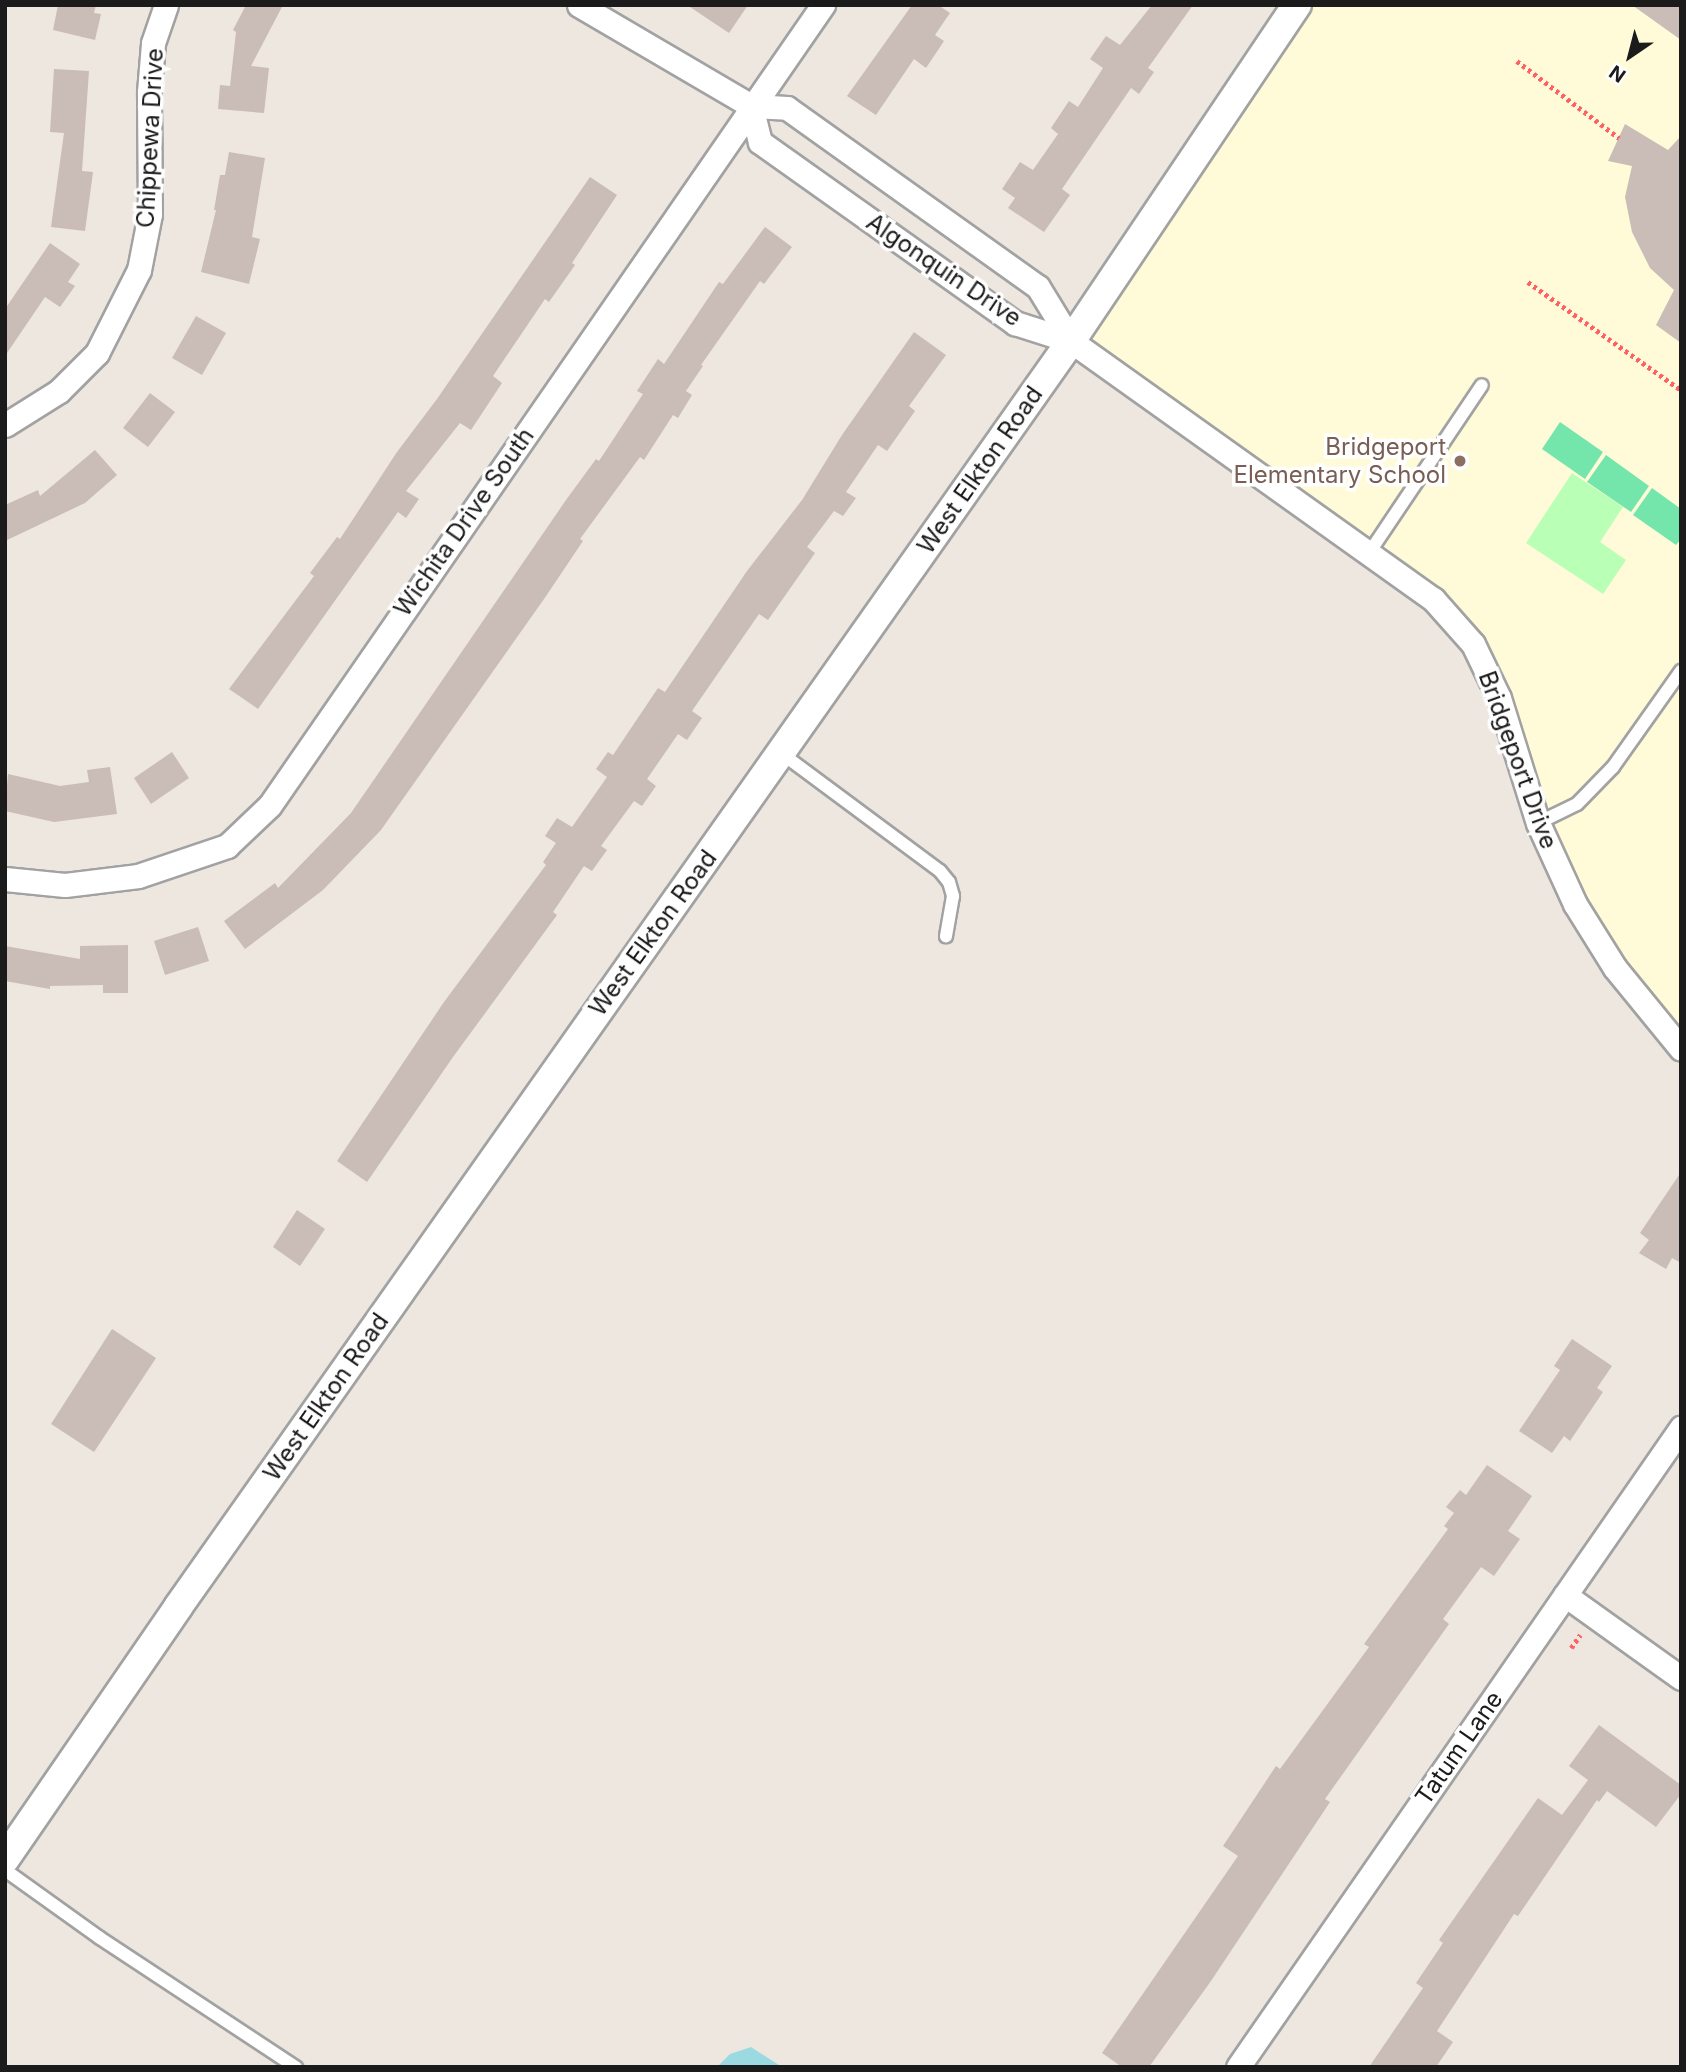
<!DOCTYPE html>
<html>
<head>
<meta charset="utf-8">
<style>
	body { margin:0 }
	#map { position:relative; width:1686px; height:2072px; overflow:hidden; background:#eee7e0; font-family:Inter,sans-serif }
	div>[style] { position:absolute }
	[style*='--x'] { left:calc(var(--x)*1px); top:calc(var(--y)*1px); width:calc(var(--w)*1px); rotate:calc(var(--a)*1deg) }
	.education>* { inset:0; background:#fffad8 }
	.park>* { inset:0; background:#baffb6 }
	.pitch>* { inset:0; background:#75e6ab }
	.water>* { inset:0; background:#9bdae1 }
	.building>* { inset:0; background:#cabcb6 }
	.path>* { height:4.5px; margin-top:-2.25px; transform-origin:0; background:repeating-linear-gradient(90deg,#ff6064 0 3.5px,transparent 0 7px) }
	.roads { filter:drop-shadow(2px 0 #a2a2a2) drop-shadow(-2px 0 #a2a2a2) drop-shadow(0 2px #a2a2a2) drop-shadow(0 -2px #a2a2a2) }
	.service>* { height:12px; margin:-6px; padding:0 6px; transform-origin:6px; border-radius:6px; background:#fff }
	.minor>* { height:23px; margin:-11.5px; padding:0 11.5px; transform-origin:11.5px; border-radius:11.5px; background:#fff }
	.tertiary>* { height:28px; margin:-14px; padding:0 14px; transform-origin:14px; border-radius:14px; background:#fff }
	.dots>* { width:19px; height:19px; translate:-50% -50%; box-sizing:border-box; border:4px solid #fff; border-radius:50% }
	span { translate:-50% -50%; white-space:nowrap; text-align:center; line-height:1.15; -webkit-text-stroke:7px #fff; paint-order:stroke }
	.street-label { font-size:24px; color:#1b1b1b }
	.education-label { font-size:24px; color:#785e54 }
	.right { translate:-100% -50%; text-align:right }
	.frame { position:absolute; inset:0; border:7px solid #1b1b1b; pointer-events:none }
	.north { position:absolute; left:1595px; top:21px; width:70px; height:70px; -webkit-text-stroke:5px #fff; paint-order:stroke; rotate:215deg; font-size:19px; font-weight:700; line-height:28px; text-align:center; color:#1b1b1b }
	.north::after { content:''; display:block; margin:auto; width:24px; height:32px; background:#1b1b1b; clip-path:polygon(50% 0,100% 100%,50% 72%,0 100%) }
</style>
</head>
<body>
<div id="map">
	<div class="education">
		<div style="clip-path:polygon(1299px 5px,1681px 5px,1681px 1049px,1575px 904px,1499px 698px,1433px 599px,1071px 341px)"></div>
	</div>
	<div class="park">
		<div style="clip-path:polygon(1572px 473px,1623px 507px,1600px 542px,1626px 560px,1603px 594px,1526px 543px)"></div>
	</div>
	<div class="pitch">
		<div style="clip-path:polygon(1560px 422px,1603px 452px,1585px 479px,1542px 449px)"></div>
		<div style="clip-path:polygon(1606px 455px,1649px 486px,1631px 512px,1587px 482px)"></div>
		<div style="clip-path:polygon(1652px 488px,1681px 509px,1681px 539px,1676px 545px,1633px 515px)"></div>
	</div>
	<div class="water">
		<div style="clip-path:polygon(751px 2047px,782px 2067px,717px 2067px,730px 2054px)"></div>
	</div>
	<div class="building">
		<div style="clip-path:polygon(58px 5px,96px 5px,94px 13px,101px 14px,95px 40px,53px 30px)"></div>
		<div style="clip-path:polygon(246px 5px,283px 5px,251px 66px,269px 68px,264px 113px,218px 109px,220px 85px,230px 86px,236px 32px,233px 30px)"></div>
		<div style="clip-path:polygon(687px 5px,748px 5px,729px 33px)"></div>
		<div style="clip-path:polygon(912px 5px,938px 5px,950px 13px,935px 35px,944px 41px,926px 68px,914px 59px,876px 115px,847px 96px)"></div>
		<div style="clip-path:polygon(1152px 5px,1193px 5px,1148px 68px,1154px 72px,1139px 94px,1131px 88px,1062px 189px,1070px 195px,1044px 232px,1008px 208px,1015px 198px,1002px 189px,1020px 162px,1033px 170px,1058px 134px,1051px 128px,1069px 101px,1078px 107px,1103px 68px,1090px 59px,1106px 36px,1120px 45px)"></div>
		<div style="clip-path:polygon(1632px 5px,1681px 5px,1681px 40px)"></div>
		<div style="clip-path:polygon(54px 69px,89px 71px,82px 171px,93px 172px,85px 231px,51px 227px,64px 133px,50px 132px)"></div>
		<div style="clip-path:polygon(1625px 124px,1668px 150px,1681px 136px,1681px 343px,1656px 325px,1674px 290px,1650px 268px,1632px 232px,1625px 197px,1632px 166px,1608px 161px)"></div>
		<div style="clip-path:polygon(229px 152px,265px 158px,252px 237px,260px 239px,249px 284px,201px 272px,216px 210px,214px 210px,220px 175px,225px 175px)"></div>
		<div style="clip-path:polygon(590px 177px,617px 195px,572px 263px,575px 265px,549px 302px,545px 299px,493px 376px,502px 383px,471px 430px,460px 423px,406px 491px,419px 499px,406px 518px,398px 512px,258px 709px,229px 689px,314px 576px,310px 573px,337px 537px,340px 539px,397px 452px,437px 399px)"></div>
		<div style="clip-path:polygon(765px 227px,792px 247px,764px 284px,760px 281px,701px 365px,703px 366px,686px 391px,692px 395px,678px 418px,673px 415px,644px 460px,640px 457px,580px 539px,583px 541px,544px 599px,381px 830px,323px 890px,245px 949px,224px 921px,275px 883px,278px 888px,351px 813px,566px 500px,596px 459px,599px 461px,643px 394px,637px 391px,658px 359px,664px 364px,719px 282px,723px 284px)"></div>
		<div style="clip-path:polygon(50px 243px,80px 264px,68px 282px,75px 286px,60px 307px,45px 297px,5px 356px,5px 309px)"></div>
		<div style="clip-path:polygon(196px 316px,226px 333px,202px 375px,172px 358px)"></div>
		<div style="clip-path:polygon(914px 332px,946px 355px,909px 406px,915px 411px,887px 451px,878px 445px,846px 492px,856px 498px,843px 516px,834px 511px,807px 547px,815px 553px,768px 620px,759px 614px,692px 711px,702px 718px,687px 740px,678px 734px,647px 779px,656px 786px,642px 806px,634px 801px,601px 846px,607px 850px,592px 871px,584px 866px,553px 912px,557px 915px,453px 1057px,367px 1182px,337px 1161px,444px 1002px,546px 865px,543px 862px,556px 843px,545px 836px,557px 818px,572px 827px,607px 777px,596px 769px,608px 752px,613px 755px,658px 688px,665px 692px,747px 571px,802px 500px,842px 435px)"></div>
		<div style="clip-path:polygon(150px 393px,175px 412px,148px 447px,123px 428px)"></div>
		<div style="clip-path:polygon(95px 450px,117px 475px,85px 503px,5px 541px,5px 505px,38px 490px,40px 496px)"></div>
		<div style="clip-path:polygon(172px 752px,189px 778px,151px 804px,134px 778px)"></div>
		<div style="clip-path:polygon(110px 767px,117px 814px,54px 822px,5px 811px,8px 774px,60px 786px,89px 782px,87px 770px)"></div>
		<div style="clip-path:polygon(198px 927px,209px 961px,165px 975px,154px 941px)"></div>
		<div style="clip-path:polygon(128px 945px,128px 993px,103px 993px,103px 985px,50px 986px,50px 989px,5px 981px,5px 946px,80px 959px,80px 946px)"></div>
		<div style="clip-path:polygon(1681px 1172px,1681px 1263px,1672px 1258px,1666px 1269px,1639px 1253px,1649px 1240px,1640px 1233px)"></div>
		<div style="clip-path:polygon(297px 1210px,325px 1229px,300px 1266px,273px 1247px)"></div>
		<div style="clip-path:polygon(112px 1329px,156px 1358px,94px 1452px,51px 1424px)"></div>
		<div style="clip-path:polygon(1572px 1339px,1612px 1366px,1597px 1388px,1603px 1392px,1570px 1441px,1564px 1436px,1552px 1453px,1519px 1431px,1560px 1370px,1554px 1366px)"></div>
		<div style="clip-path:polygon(1487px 1465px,1532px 1496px,1508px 1531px,1520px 1539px,1494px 1576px,1481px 1567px,1443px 1619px,1449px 1624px,1325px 1799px,1330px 1802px,1211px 1981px,1149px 2067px,1122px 2067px,1102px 2053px,1238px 1856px,1223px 1846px,1276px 1766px,1280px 1769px,1369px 1647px,1364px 1644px,1448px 1529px,1444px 1526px,1454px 1513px,1446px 1507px,1460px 1490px,1466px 1495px)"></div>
		<div style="clip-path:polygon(1599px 1725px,1681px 1785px,1681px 1794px,1656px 1827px,1607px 1791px,1599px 1802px,1597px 1800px,1518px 1916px,1514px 1914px,1437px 2031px,1453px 2042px,1436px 2067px,1369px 2067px,1423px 1988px,1416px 1983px,1443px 1943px,1439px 1940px,1538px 1798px,1562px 1815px,1588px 1780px,1569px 1766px)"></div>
	</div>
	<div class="path">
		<div style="--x:1517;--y:61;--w:128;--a:37"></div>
		<div style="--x:1528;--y:282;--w:187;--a:35.2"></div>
		<div style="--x:1571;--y:1648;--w:16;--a:-55"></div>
	</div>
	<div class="roads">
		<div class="service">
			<div style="--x:1369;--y:553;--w:202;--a:-56.1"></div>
			<div style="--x:781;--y:753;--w:198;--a:36.6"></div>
			<div style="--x:940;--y:871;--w:14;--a:51"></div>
			<div style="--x:949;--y:882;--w:15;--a:74"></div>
			<div style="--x:953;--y:896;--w:41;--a:99.9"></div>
			<div style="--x:1538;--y:823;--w:43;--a:-26"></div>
			<div style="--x:1577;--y:804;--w:52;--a:-45.8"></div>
			<div style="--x:1613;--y:767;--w:118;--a:-54.7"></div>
			<div style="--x:5;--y:1870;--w:117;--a:35.6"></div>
			<div style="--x:100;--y:1938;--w:235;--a:33.4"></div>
		</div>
		<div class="minor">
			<div style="--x:579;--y:5;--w:199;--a:30.4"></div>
			<div style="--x:751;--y:106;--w:36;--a:3"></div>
			<div style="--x:787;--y:108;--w:308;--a:35.5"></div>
			<div style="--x:1038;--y:287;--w:63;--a:58.6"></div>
			<div style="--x:751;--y:106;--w:37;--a:76"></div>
			<div style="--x:760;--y:142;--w:313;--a:35.4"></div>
			<div style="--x:1015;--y:323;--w:59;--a:17.8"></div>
			<div style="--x:1071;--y:341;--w:445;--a:35.5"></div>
			<div style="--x:1433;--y:599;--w:60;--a:48.4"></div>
			<div style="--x:1473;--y:644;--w:60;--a:64.3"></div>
			<div style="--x:1499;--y:698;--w:131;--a:72.7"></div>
			<div style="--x:1538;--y:823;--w:89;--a:65.4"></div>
			<div style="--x:1575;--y:904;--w:75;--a:58"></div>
			<div style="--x:1615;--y:968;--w:104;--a:50.8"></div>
			<div style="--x:5;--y:425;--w:64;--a:-32.2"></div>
			<div style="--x:59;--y:391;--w:54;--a:-45"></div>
			<div style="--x:97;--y:353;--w:93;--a:-63.2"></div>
			<div style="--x:139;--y:270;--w:57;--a:-78.9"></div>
			<div style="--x:150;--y:214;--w:122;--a:-90.5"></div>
			<div style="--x:149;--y:92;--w:49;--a:-85.3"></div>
			<div style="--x:153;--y:43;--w:40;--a:-71.1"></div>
			<div style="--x:5;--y:879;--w:60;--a:5.7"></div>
			<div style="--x:65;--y:885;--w:74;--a:-7"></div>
			<div style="--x:138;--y:876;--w:94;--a:-18.6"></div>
			<div style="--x:227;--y:846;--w:59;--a:-43.6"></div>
			<div style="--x:270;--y:805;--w:973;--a:-55.35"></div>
			<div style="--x:1565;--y:1595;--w:143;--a:35.6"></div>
			<div style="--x:1238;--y:2067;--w:778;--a:-55.27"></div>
		</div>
		<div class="tertiary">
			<div style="--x:5;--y:1859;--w:306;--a:-55.5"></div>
			<div style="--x:178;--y:1607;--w:1549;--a:-54.8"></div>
			<div style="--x:1071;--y:341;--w:405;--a:-56.1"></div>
		</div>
	</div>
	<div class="dots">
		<div style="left:1460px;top:461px;background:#8d6e63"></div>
	</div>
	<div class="street-label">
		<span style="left:150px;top:138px;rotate:-87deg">Chippewa Drive</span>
		<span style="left:944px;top:270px;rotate:34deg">Algonquin Drive</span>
		<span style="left:980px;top:470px;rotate:-55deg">West Elkton Road</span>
		<span style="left:464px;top:522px;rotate:-55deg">Wichita Drive South</span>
		<span style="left:1518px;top:760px;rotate:70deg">Bridgeport Drive</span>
		<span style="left:653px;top:933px;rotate:-54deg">West Elkton Road</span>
		<span style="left:326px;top:1397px;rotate:-55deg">West Elkton Road</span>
		<span style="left:1459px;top:1748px;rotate:-55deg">Tatum Lane</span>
	</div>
	<div class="education-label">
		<span class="right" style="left:1446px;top:461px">Bridgeport<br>Elementary School</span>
	</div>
	<div class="frame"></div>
	<div class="north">N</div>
</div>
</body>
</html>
